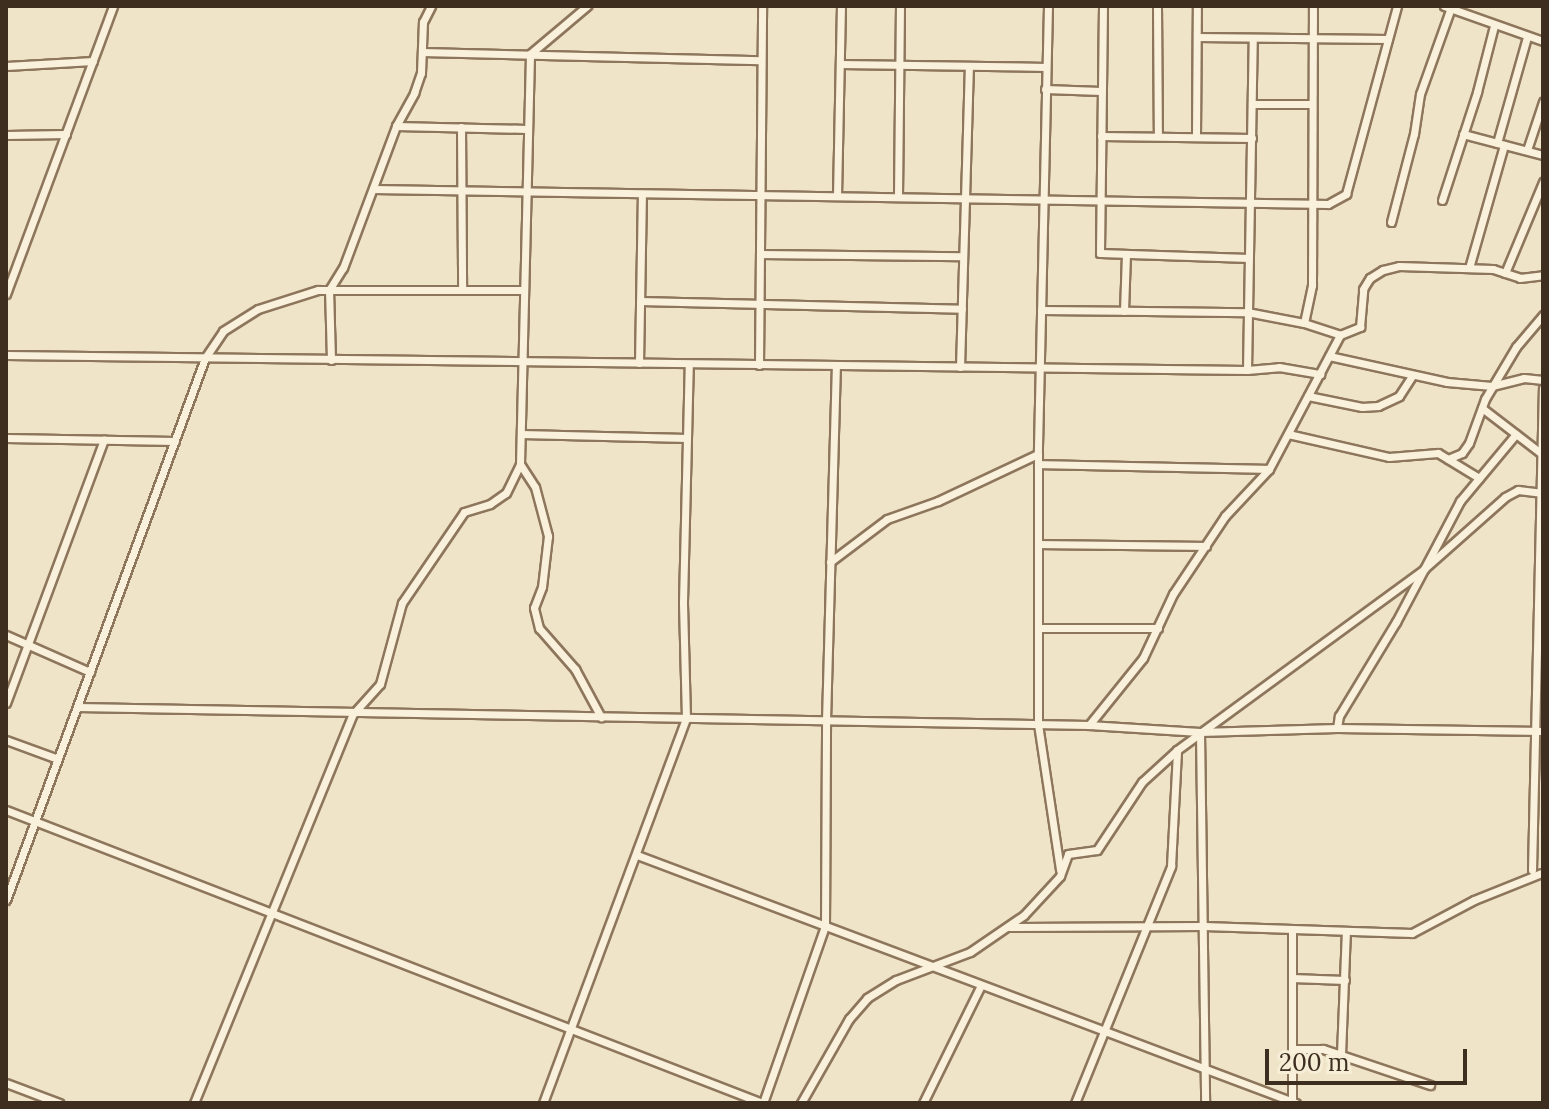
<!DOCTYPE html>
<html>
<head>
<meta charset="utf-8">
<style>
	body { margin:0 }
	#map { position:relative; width:1549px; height:1109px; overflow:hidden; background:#f0e4c8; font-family:Lora,serif }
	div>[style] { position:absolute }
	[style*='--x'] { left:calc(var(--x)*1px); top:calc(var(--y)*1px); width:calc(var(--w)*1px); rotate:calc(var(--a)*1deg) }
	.roads { filter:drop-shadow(2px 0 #8d765c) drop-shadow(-2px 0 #8d765c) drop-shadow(0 2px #8d765c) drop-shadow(0 -2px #8d765c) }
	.street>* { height:7px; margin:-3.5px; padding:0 3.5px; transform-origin:3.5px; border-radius:3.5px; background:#faf1dc }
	span { translate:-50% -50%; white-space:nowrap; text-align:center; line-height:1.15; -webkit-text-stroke:6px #f7eed8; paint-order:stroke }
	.frame { position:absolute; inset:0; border:8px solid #3d2e20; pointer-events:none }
	.scale { position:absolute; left:1265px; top:1049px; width:202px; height:36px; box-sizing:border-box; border:4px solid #3d2e20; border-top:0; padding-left:10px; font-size:24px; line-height:28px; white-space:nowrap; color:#3d2e20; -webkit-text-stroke:6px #f7eed8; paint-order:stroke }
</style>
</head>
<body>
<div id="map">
	<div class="roads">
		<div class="street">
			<div style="--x:1048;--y:6;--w:448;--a:91.3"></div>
			<div style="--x:1038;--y:454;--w:270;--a:90"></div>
			<div style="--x:1038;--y:724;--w:148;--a:81.4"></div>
			<div style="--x:1103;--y:6;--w:247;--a:90.7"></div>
			<div style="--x:1100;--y:253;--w:149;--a:1.9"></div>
			<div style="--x:1157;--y:6;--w:130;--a:89.6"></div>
			<div style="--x:1444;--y:6;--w:105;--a:19.5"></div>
			<div style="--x:1197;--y:37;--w:191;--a:0.6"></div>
			<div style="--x:422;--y:52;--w:339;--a:1.4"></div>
			<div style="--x:840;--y:64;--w:206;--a:0.8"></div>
			<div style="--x:6;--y:66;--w:87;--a:-3.3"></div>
			<div style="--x:1045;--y:89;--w:56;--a:2"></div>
			<div style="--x:1254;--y:104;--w:58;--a:0"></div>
			<div style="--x:396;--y:126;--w:130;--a:1.3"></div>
			<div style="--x:461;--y:127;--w:163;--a:89.6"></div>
			<div style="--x:1463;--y:134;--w:83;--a:14.7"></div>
			<div style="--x:6;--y:135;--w:60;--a:-1"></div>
			<div style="--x:1101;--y:136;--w:151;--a:0.8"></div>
			<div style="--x:1196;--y:136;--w:130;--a:-89.6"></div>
			<div style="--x:1497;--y:143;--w:110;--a:-74.2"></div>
			<div style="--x:1527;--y:150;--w:51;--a:-71.6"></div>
			<div style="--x:373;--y:189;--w:955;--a:0.9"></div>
			<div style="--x:1328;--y:204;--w:21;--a:-29"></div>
			<div style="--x:1346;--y:194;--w:195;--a:-74.8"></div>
			<div style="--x:837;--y:196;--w:190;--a:-88.8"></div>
			<div style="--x:898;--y:196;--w:190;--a:-89.4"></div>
			<div style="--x:1442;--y:200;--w:114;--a:-72"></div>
			<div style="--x:1477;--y:92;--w:68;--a:-75.6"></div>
			<div style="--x:1391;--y:222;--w:91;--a:-75.4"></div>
			<div style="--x:1414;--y:134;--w:40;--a:-81.5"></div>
			<div style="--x:1420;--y:94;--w:89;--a:-70.3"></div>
			<div style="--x:760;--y:254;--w:203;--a:0.6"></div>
			<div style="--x:1469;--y:268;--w:128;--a:-74.1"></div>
			<div style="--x:1505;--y:273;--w:99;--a:-67.3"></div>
			<div style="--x:6;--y:294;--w:307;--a:-69.6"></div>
			<div style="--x:640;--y:301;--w:322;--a:1.4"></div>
			<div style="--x:1041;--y:310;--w:206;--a:0.6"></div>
			<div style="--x:1247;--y:312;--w:58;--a:10.9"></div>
			<div style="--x:1304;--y:323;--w:38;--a:18"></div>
			<div style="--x:1340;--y:335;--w:22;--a:-22"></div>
			<div style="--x:1360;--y:327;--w:38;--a:-85"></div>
			<div style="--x:1363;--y:289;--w:13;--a:-58"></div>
			<div style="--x:1370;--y:278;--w:15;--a:-32"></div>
			<div style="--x:1383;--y:270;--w:16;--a:-14"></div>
			<div style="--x:1399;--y:266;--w:94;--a:1.8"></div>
			<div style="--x:1493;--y:269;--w:28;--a:18"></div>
			<div style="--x:1520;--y:278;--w:23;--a:-7"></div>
			<div style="--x:1124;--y:311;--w:56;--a:-88"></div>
			<div style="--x:1304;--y:323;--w:39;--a:-78"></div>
			<div style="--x:1312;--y:285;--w:279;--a:-89.8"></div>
			<div style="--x:6;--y:355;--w:1241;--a:0.69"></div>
			<div style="--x:1247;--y:370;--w:32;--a:-5"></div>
			<div style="--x:1279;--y:367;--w:42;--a:9.7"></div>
			<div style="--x:1329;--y:356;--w:121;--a:12.4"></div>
			<div style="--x:1447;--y:382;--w:45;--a:5.1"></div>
			<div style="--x:1492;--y:386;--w:33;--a:-14"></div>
			<div style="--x:1524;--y:378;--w:19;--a:6"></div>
			<div style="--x:331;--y:360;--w:70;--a:-91.6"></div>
			<div style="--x:329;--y:290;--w:26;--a:-58"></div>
			<div style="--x:343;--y:268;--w:152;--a:-69.5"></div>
			<div style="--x:396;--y:126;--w:38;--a:-61"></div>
			<div style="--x:414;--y:93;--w:21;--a:-71"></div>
			<div style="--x:421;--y:73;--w:51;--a:-87.8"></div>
			<div style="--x:423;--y:22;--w:18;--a:-63"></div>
			<div style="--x:639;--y:363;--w:169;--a:-89"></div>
			<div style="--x:759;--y:365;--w:359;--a:-89.5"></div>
			<div style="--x:960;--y:367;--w:301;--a:-88.3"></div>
			<div style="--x:1247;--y:370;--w:332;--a:-89"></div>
			<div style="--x:1308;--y:396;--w:55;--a:11.5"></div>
			<div style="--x:1362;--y:407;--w:16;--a:-4"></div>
			<div style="--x:1378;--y:406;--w:23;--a:-25"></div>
			<div style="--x:1399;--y:396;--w:24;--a:-57"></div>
			<div style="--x:1482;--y:408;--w:76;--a:37.5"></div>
			<div style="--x:521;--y:434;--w:166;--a:1.4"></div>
			<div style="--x:1288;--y:434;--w:104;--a:12.8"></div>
			<div style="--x:1389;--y:457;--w:49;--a:-4.7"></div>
			<div style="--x:1438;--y:453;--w:48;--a:31.4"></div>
			<div style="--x:6;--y:438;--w:169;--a:1"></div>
			<div style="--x:1448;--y:459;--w:15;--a:-23"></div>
			<div style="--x:1462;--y:453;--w:12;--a:-55"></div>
			<div style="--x:1469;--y:443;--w:47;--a:-70"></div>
			<div style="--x:1485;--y:399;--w:61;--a:-59.2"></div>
			<div style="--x:1516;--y:347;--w:42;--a:-49.8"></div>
			<div style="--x:520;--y:464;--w:27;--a:57"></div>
			<div style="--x:535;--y:487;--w:51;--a:75.1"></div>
			<div style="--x:548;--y:536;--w:51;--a:96.7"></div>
			<div style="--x:542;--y:587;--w:22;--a:111"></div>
			<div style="--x:534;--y:608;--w:21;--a:76"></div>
			<div style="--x:539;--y:628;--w:55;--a:48.7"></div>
			<div style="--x:575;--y:669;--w:55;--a:61.6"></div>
			<div style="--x:1038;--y:464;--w:231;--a:1.2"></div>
			<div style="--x:1038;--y:544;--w:168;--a:0.7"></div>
			<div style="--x:830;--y:562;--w:71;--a:-37"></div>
			<div style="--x:887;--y:519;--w:54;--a:-19.4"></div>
			<div style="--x:938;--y:501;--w:110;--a:-25.2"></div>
			<div style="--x:1038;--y:628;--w:120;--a:0"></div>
			<div style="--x:6;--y:635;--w:92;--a:23.8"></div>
			<div style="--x:6;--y:703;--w:281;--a:-69.6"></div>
			<div style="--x:77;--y:707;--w:1012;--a:1.02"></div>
			<div style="--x:1089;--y:725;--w:111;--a:3.6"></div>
			<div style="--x:1200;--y:732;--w:137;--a:-1.7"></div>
			<div style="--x:1337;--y:728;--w:206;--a:0.8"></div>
			<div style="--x:1089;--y:725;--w:86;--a:-51.1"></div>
			<div style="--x:1143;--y:658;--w:71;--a:-64.9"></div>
			<div style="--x:1173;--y:594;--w:94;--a:-56.3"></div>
			<div style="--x:1225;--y:516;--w:64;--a:-46.9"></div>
			<div style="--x:1269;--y:469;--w:152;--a:-62.1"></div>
			<div style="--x:1337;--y:728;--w:12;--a:-81"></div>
			<div style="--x:1339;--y:716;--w:110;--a:-58.8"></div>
			<div style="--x:1396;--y:622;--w:137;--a:-62.1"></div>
			<div style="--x:1460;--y:501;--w:87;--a:-50.1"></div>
			<div style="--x:1200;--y:732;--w:371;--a:89.2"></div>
			<div style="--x:6;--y:740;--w:55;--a:20.1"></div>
			<div style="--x:6;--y:810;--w:811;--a:21.18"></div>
			<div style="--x:637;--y:855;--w:704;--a:20.62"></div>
			<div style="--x:1532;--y:870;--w:482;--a:-88.7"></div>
			<div style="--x:6;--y:900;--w:577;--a:-69.84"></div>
			<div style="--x:205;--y:358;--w:32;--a:-56"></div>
			<div style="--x:223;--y:331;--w:41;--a:-32.2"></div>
			<div style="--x:258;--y:309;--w:63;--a:-17.6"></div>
			<div style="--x:318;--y:290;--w:205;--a:0"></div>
			<div style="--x:1009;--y:927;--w:195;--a:-0.3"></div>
			<div style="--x:1204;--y:926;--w:208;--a:1.9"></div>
			<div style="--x:1412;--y:933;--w:70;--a:-28"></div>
			<div style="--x:1474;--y:900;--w:72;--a:-21.9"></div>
			<div style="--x:1292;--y:929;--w:172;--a:90"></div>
			<div style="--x:1292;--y:978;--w:53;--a:2.2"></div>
			<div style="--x:1292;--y:1049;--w:31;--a:0"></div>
			<div style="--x:1323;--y:1049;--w:113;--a:18.6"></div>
			<div style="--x:1341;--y:1054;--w:123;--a:-87.7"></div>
			<div style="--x:6;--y:1083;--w:57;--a:20.7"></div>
			<div style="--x:194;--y:1103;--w:420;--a:-67.8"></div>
			<div style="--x:353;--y:714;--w:40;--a:-48"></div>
			<div style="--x:380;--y:684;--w:84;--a:-74.8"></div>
			<div style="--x:402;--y:603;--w:110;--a:-55.7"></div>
			<div style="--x:464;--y:512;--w:27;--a:-17"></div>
			<div style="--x:490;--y:504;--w:19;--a:-35"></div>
			<div style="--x:506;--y:493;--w:32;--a:-64"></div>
			<div style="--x:520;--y:464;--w:410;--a:-88.6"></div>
			<div style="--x:530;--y:54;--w:75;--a:-40.1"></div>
			<div style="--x:543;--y:1103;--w:411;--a:-69.6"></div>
			<div style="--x:686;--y:718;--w:116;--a:-91.5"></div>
			<div style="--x:683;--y:602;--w:238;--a:-88.6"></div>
			<div style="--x:763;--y:1103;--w:188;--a:-70.7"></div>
			<div style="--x:825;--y:926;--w:205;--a:-89.7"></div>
			<div style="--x:826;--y:721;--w:355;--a:-88.4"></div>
			<div style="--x:801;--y:1103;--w:97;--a:-60.3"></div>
			<div style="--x:849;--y:1019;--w:28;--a:-49"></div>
			<div style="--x:867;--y:998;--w:34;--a:-32"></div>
			<div style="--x:896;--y:980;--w:79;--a:-20.7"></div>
			<div style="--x:970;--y:952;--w:65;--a:-34.4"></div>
			<div style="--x:1024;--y:915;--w:53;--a:-47.3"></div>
			<div style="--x:1060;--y:876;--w:23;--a:-70"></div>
			<div style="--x:1068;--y:854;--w:29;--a:-8"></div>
			<div style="--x:1097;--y:850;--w:82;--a:-56.5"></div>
			<div style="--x:1142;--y:782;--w:47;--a:-42.4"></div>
			<div style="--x:1177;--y:750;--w:306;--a:-36.2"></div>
			<div style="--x:1424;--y:569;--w:108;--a:-41.6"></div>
			<div style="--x:1505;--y:497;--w:15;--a:-28"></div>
			<div style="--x:1518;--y:490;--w:25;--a:7"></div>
			<div style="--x:923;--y:1103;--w:131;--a:-63.8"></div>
			<div style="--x:1075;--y:1103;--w:256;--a:-67.9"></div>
			<div style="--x:1171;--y:866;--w:116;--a:-87"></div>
		</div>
	</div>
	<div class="frame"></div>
	<div class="scale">200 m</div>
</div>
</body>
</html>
